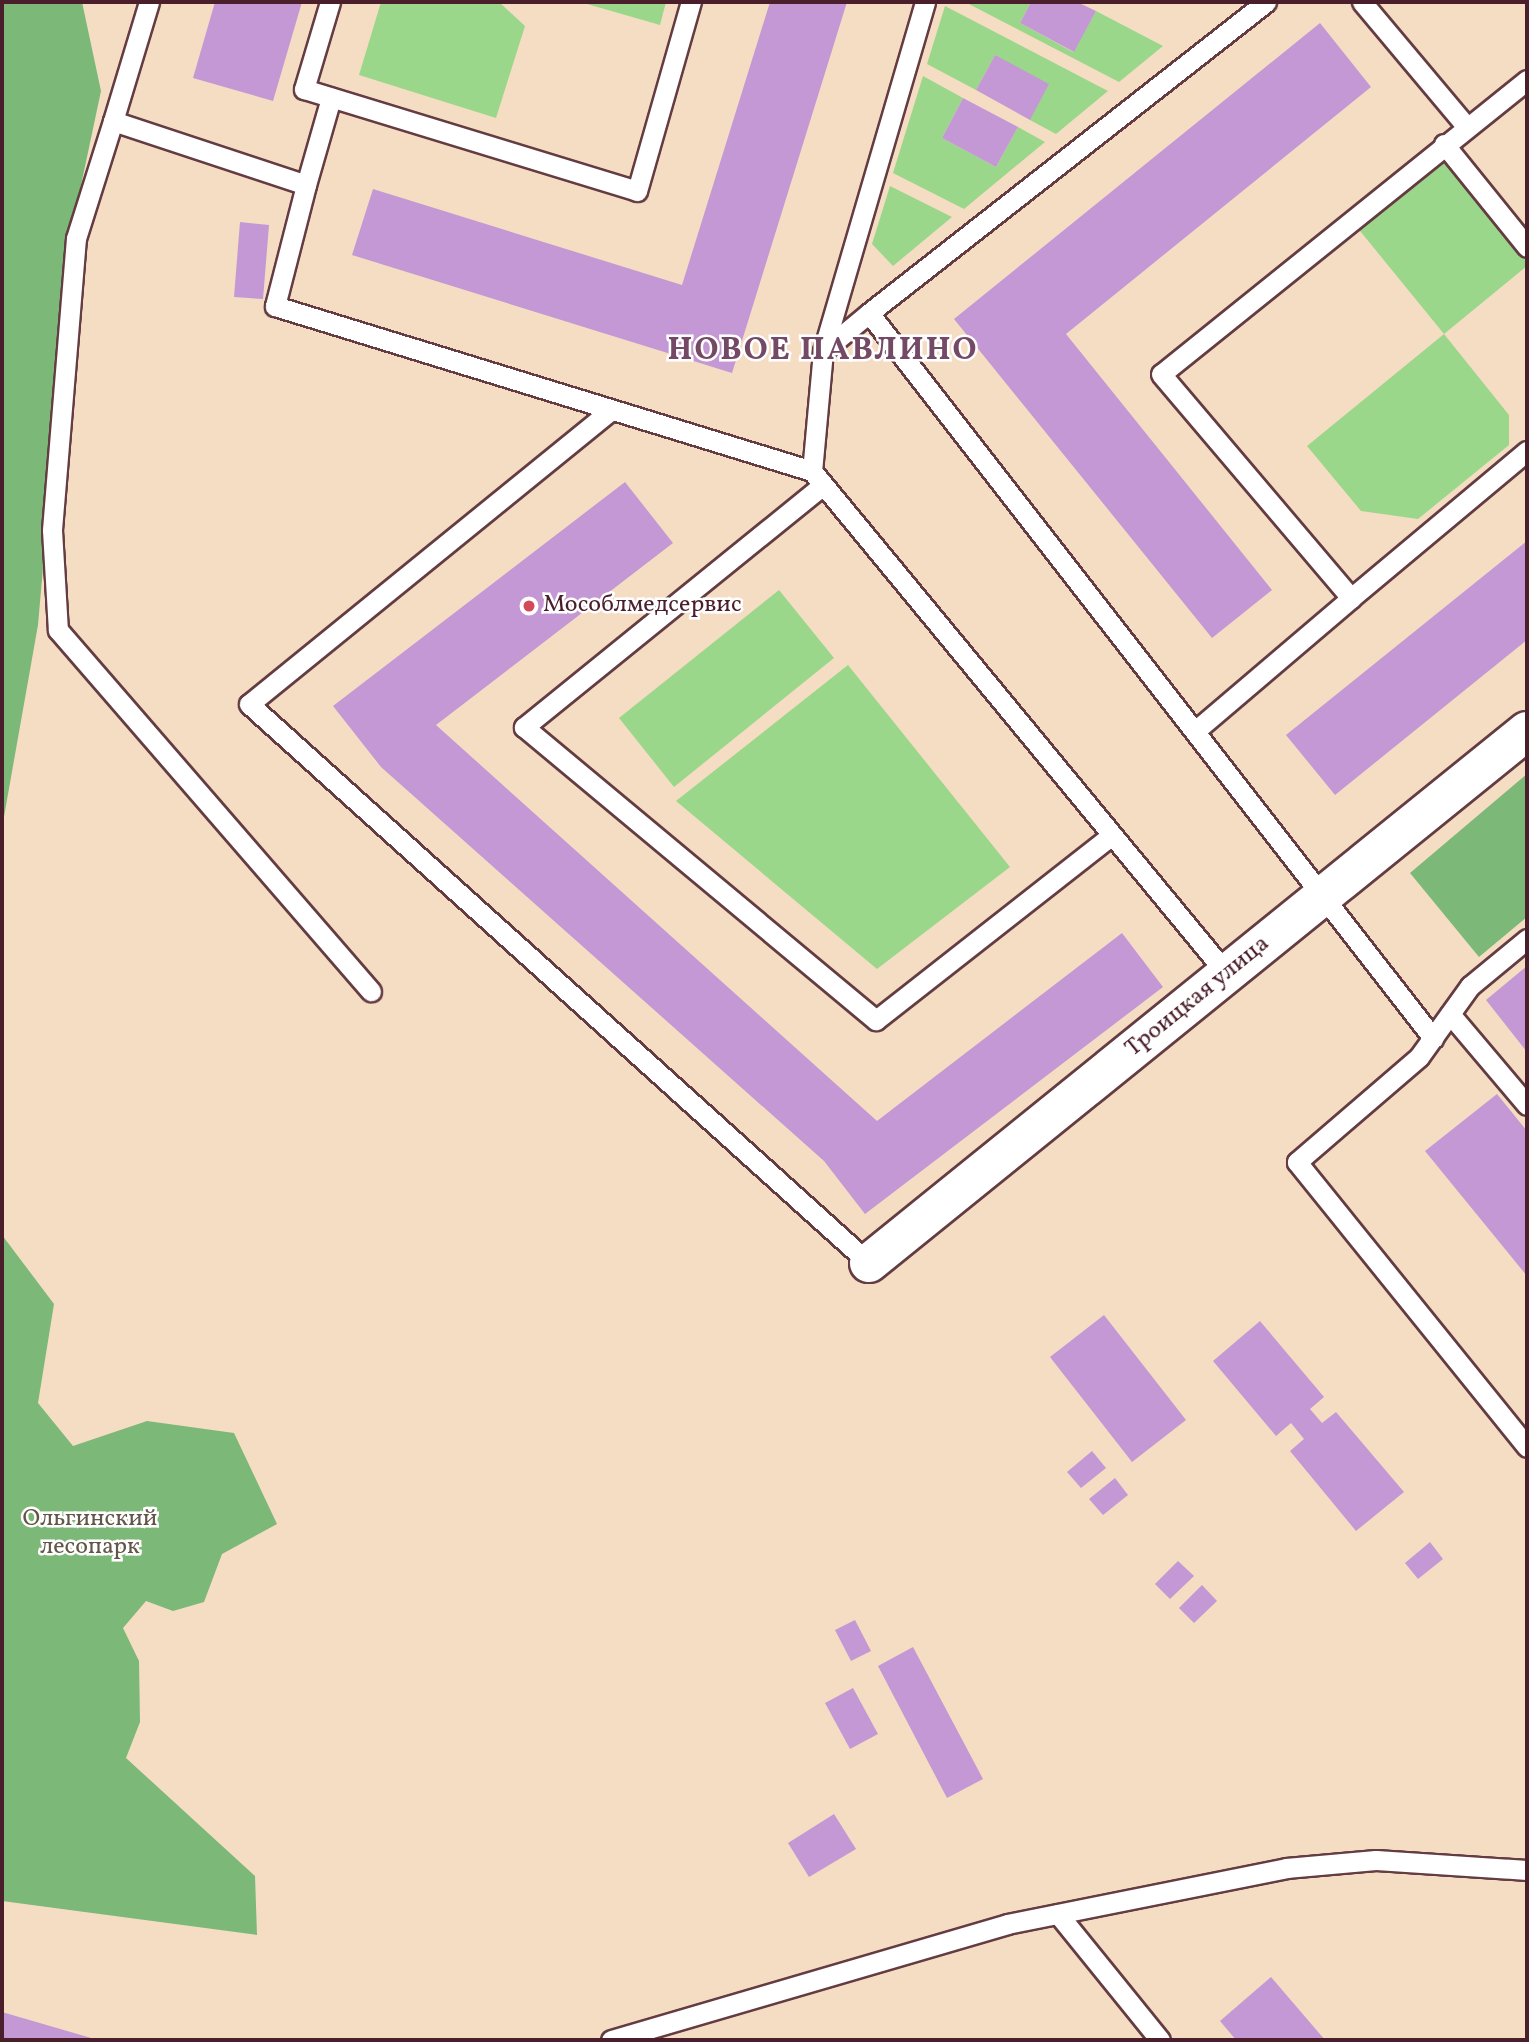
<!DOCTYPE html>
<html>
<head>
<meta charset="utf-8">
<style>
	body { margin:0 }
	#map { position:relative; width:1529px; height:2042px; overflow:hidden; background:#f5ddc3; font-family:Vollkorn,serif }
	div>[style] { position:absolute }
	[style*='--x'] { left:calc(var(--x)*1px); top:calc(var(--y)*1px); width:calc(var(--w)*1px); rotate:calc(var(--a)*1deg) }
	.green>* { inset:0; background:#9bd78b }
	.forest>* { inset:0; background:#7cb877 }
	.building>* { inset:0; background:#c398d4 }
	.roads { filter:drop-shadow(2px 0 #643c42) drop-shadow(-2px 0 #643c42) drop-shadow(0 2px #643c42) drop-shadow(0 -2px #643c42) }
	.service>* { height:19px; margin:-9.5px; padding:0 9.5px; transform-origin:9.5px; border-radius:9.5px; background:#fff }
	.minor>* { height:38px; margin:-19px; padding:0 19px; transform-origin:19px; border-radius:19px; background:#fff }
	.dots>* { width:19px; height:19px; translate:-50% -50%; box-sizing:border-box; border:4px solid #fff; border-radius:50% }
	span { translate:-50% -50%; white-space:nowrap; text-align:center; line-height:1.15; -webkit-text-stroke:5px #fff; paint-order:stroke }
	.poi-label { font-size:24px; color:#4a1f2b }
	.left { translate:0 -50%; text-align:left }
	.street-label { font-size:24px; color:#4a1f2b }
	.park-label { font-size:24px; color:#625648 }
	.district-label { font-size:32px; color:#744966; font-weight:700; letter-spacing:2px }
	.frame { position:absolute; inset:0; border:4px solid #4a1f2b; pointer-events:none }
</style>
</head>
<body>
<div id="map">
	<div class="green">
		<div style="clip-path:polygon(381px 2px,499px 2px,525px 26px,496px 118px,359px 75px)"></div>
		<div style="clip-path:polygon(580px 2px,666px 2px,660px 25px)"></div>
		<div style="clip-path:polygon(965px 2px,1031px 2px,1020px 23px,1073px 52px,1096px 11px,1163px 46px,1119px 82px)"></div>
		<div style="clip-path:polygon(945px 6px,1108px 91px,1056px 134px,1030px 120px,995px 55px,976px 90px,927px 64px)"></div>
		<div style="clip-path:polygon(923px 76px,963px 98px,942px 138px,996px 167px,1018px 127px,1045px 142px,964px 209px,893px 173px)"></div>
		<div style="clip-path:polygon(1443px 155px,1527px 260px,1527px 266px,1444px 334px,1509px 415px,1509px 445px,1418px 519px,1361px 511px,1307px 446px,1444px 334px,1356px 226px)"></div>
		<div style="clip-path:polygon(890px 186px,952px 217px,893px 266px,872px 244px)"></div>
		<div style="clip-path:polygon(779px 590px,834px 658px,674px 787px,619px 718px)"></div>
		<div style="clip-path:polygon(848px 665px,1010px 867px,877px 969px,676px 801px)"></div>
	</div>
	<div class="forest">
		<div style="clip-path:polygon(2px 2px,82px 2px,101px 91px,73px 223px,38px 625px,2px 828px)"></div>
		<div style="clip-path:polygon(1527px 774px,1527px 917px,1479px 957px,1410px 873px)"></div>
		<div style="clip-path:polygon(2px 1235px,54px 1304px,38px 1403px,73px 1446px,147px 1421px,234px 1433px,277px 1524px,222px 1554px,204px 1602px,173px 1611px,146px 1601px,123px 1628px,139px 1661px,140px 1722px,126px 1758px,255px 1876px,257px 1935px,2px 1901px)"></div>
	</div>
	<div class="building">
		<div style="clip-path:polygon(215px 2px,302px 2px,273px 101px,193px 78px)"></div>
		<div style="clip-path:polygon(770px 2px,847px 2px,732px 373px,352px 255px,373px 189px,682px 285px)"></div>
		<div style="clip-path:polygon(1031px 2px,1077px 2px,1096px 11px,1074px 52px,1020px 23px)"></div>
		<div style="clip-path:polygon(1320px 23px,1371px 87px,1066px 334px,1272px 590px,1212px 638px,954px 319px)"></div>
		<div style="clip-path:polygon(995px 55px,1049px 84px,1030px 120px,976px 90px)"></div>
		<div style="clip-path:polygon(963px 98px,1018px 127px,996px 167px,942px 138px)"></div>
		<div style="clip-path:polygon(240px 222px,269px 225px,263px 299px,234px 297px)"></div>
		<div style="clip-path:polygon(625px 482px,673px 543px,436px 725px,877px 1121px,1122px 933px,1163px 987px,865px 1214px,824px 1161px,381px 767px,333px 706px)"></div>
		<div style="clip-path:polygon(1527px 541px,1527px 640px,1335px 795px,1286px 735px)"></div>
		<div style="clip-path:polygon(1527px 966px,1527px 1052px,1486px 1000px)"></div>
		<div style="clip-path:polygon(1497px 1094px,1527px 1131px,1527px 1276px,1425px 1151px)"></div>
		<div style="clip-path:polygon(1104px 1315px,1186px 1420px,1132px 1462px,1050px 1357px)"></div>
		<div style="clip-path:polygon(1260px 1321px,1324px 1397px,1310px 1409px,1322px 1423px,1336px 1412px,1404px 1492px,1356px 1531px,1290px 1451px,1304px 1439px,1291px 1423px,1276px 1436px,1213px 1361px)"></div>
		<div style="clip-path:polygon(1092px 1451px,1106px 1468px,1081px 1488px,1067px 1472px)"></div>
		<div style="clip-path:polygon(1115px 1478px,1128px 1495px,1103px 1515px,1089px 1499px)"></div>
		<div style="clip-path:polygon(1430px 1542px,1443px 1559px,1418px 1579px,1405px 1563px)"></div>
		<div style="clip-path:polygon(1178px 1561px,1194px 1576px,1170px 1599px,1155px 1584px)"></div>
		<div style="clip-path:polygon(1202px 1585px,1217px 1601px,1194px 1623px,1179px 1608px)"></div>
		<div style="clip-path:polygon(855px 1620px,871px 1651px,851px 1661px,835px 1630px)"></div>
		<div style="clip-path:polygon(913px 1647px,983px 1779px,947px 1798px,878px 1666px)"></div>
		<div style="clip-path:polygon(853px 1688px,878px 1734px,850px 1749px,825px 1703px)"></div>
		<div style="clip-path:polygon(834px 1814px,856px 1849px,809px 1877px,788px 1843px)"></div>
		<div style="clip-path:polygon(1271px 1977px,1325px 2040px,1236px 2040px,1220px 2021px)"></div>
		<div style="clip-path:polygon(2px 2012px,98px 2040px,2px 2040px)"></div>
	</div>
	<div class="roads">
		<div class="service">
			<div style="--x:149;--y:2;--w:124;--a:106.8"></div>
			<div style="--x:113;--y:121;--w:203;--a:18.3"></div>
			<div style="--x:306;--y:185;--w:125;--a:104.4"></div>
			<div style="--x:275;--y:306;--w:562;--a:17.08"></div>
			<div style="--x:330;--y:2;--w:91;--a:106.6"></div>
			<div style="--x:304;--y:89;--w:348;--a:17"></div>
			<div style="--x:637;--y:191;--w:197;--a:-74.1"></div>
			<div style="--x:1266;--y:2;--w:504;--a:141.93"></div>
			<div style="--x:869;--y:313;--w:919;--a:52.12"></div>
			<div style="--x:1362;--y:2;--w:162;--a:50"></div>
			<div style="--x:1527;--y:80;--w:469;--a:141.2"></div>
			<div style="--x:1161;--y:374;--w:294;--a:49.7"></div>
			<div style="--x:1351;--y:598;--w:229;--a:-39.9"></div>
			<div style="--x:113;--y:121;--w:123;--a:107.5"></div>
			<div style="--x:76;--y:238;--w:293;--a:94.7"></div>
			<div style="--x:52;--y:530;--w:100;--a:86.6"></div>
			<div style="--x:58;--y:630;--w:478;--a:49.1"></div>
			<div style="--x:1444;--y:144;--w:132;--a:51.1"></div>
			<div style="--x:306;--y:185;--w:91;--a:-74"></div>
			<div style="--x:869;--y:313;--w:60;--a:140.4"></div>
			<div style="--x:823;--y:351;--w:121;--a:95.2"></div>
			<div style="--x:812;--y:471;--w:652;--a:50.48"></div>
			<div style="--x:823;--y:351;--w:364;--a:-73.7"></div>
			<div style="--x:611;--y:410;--w:466;--a:140.9"></div>
			<div style="--x:249;--y:704;--w:835;--a:42.04"></div>
			<div style="--x:823;--y:485;--w:385;--a:141"></div>
			<div style="--x:524;--y:727;--w:458;--a:39.8"></div>
			<div style="--x:876;--y:1020;--w:298;--a:-38.1"></div>
			<div style="--x:1195;--y:731;--w:205;--a:-40.4"></div>
			<div style="--x:1527;--y:939;--w:74;--a:140.5"></div>
			<div style="--x:1470;--y:986;--w:87;--a:125.7"></div>
			<div style="--x:1419;--y:1057;--w:161;--a:139.3"></div>
			<div style="--x:1297;--y:1162;--w:366;--a:51.1"></div>
			<div style="--x:1450;--y:1014;--w:119;--a:49.8"></div>
			<div style="--x:1058;--y:1914;--w:162;--a:51"></div>
			<div style="--x:611;--y:2040;--w:413;--a:-16.3"></div>
			<div style="--x:1007;--y:1924;--w:285;--a:-11.3"></div>
			<div style="--x:1286;--y:1868;--w:90;--a:-5.1"></div>
			<div style="--x:1376;--y:1860;--w:151;--a:3.8"></div>
		</div>
		<div class="minor">
			<div style="--x:869;--y:1263;--w:846;--a:-38.96"></div>
		</div>
	</div>
	<div class="dots">
		<div style="left:529px;top:606px;background:#d1495b"></div>
	</div>
	<div class="poi-label">
		<span class="left" style="left:543px;top:606px">Мособлмедсервис</span>
	</div>
	<div class="street-label">
		<span style="left:1198px;top:997px;rotate:-39deg">Троицкая улица</span>
	</div>
	<div class="park-label">
		<span style="left:90px;top:1534px">Ольгинский<br>лесопарк</span>
	</div>
	<div class="district-label">
		<span style="left:823px;top:351px">НОВОЕ ПАВЛИНО</span>
	</div>
	<div class="frame"></div>
</div>
</body>
</html>
